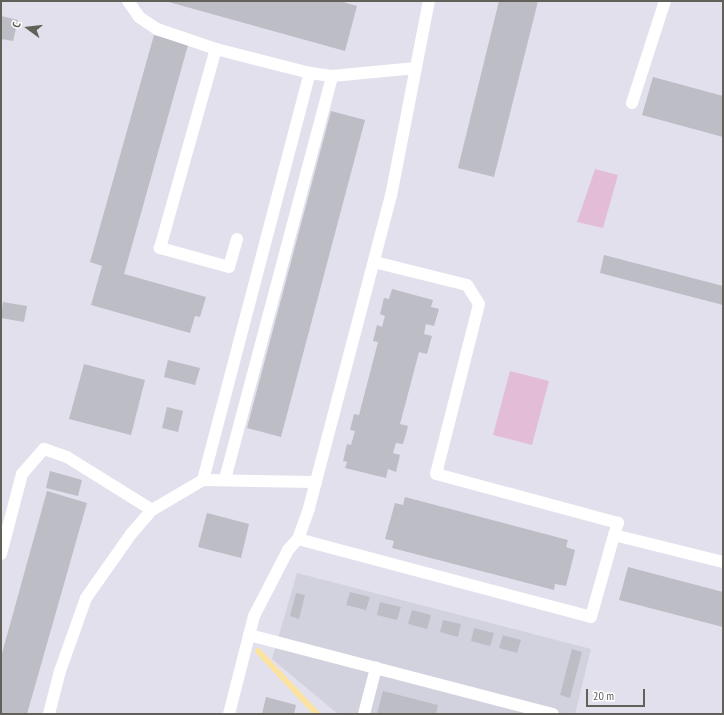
<!DOCTYPE html>
<html>
<head>
<meta charset="utf-8">
<style>
	body { margin:0 }
	#map { position:relative; width:724px; height:715px; overflow:hidden; background:#e1e0ec; font-family:"PT Sans Narrow",sans-serif }
	div>[style] { position:absolute }
	[style*='--x'] { left:calc(var(--x)*1px); top:calc(var(--y)*1px); width:calc(var(--w)*1px); rotate:calc(var(--a)*1deg) }
	.education>* { inset:0; background:#d2d1de }
	.green>* { inset:0; background:#e3bdd8 }
	.stream>* { height:6px; margin:-3px; padding:0 3px; transform-origin:3px; border-radius:3px; background:#fce3a0 }
	.building>* { inset:0; background:#bdbdc6 }
	.minor>* { height:12px; margin:-6px; padding:0 6px; transform-origin:6px; border-radius:6px; background:#fff }
	span { translate:-50% -50%; white-space:nowrap; text-align:center; line-height:1.15; -webkit-text-stroke:3.5px #fff; paint-order:stroke }
	.frame { position:absolute; inset:0; border:2px solid #616059; pointer-events:none }
	.north { position:absolute; left:8px; top:8px; width:40px; height:40px; -webkit-text-stroke:3px #fff; paint-order:stroke; rotate:285deg; font-size:11px; font-weight:700; line-height:16px; text-align:center; color:#616059 }
	.north::after { content:''; display:block; margin:auto; width:14px; height:18px; background:#616059; clip-path:polygon(50% 0,100% 100%,50% 72%,0 100%) }
	.scale { position:absolute; left:586px; top:689px; width:59px; height:18px; box-sizing:border-box; border:2px solid #616059; border-top:0; padding-left:5px; font-size:12px; line-height:14px; white-space:nowrap; color:#616059; -webkit-text-stroke:3px #fff; paint-order:stroke }
</style>
</head>
<body>
<div id="map">
	<div class="education">
		<div style="clip-path:polygon(297px 573px,591px 649px,575px 714px,338px 714px,272px 659px)"></div>
	</div>
	<div class="green">
		<div style="clip-path:polygon(595px 169px,618px 175px,603px 228px,577px 222px)"></div>
		<div style="clip-path:polygon(510px 371px,549px 381px,532px 445px,493px 435px)"></div>
	</div>
	<div class="stream">
		<div style="--x:258;--y:651;--w:86;--a:46.9"></div>
	</div>
	<div class="building">
		<div style="clip-path:polygon(165px 1px,340px 1px,357px 6px,345px 51px)"></div>
		<div style="clip-path:polygon(499px 1px,538px 1px,494px 177px,458px 168px)"></div>
		<div style="clip-path:polygon(1px 16px,18px 20px,13px 41px,1px 39px)"></div>
		<div style="clip-path:polygon(154px 35px,188px 45px,124px 274px,206px 297px,200px 317px,195px 316px,190px 333px,91px 305px,102px 266px,90px 262px)"></div>
		<div style="clip-path:polygon(653px 77px,723px 96px,723px 137px,642px 115px)"></div>
		<div style="clip-path:polygon(331px 111px,365px 120px,281px 437px,247px 428px)"></div>
		<div style="clip-path:polygon(604px 255px,723px 286px,723px 305px,600px 273px)"></div>
		<div style="clip-path:polygon(392px 289px,433px 300px,431px 307px,439px 309px,434px 326px,426px 324px,424px 334px,432px 336px,427px 354px,419px 352px,400px 424px,408px 426px,403px 444px,396px 443px,393px 453px,400px 455px,396px 472px,388px 469px,386px 478px,345px 468px,347px 462px,343px 461px,347px 444px,351px 445px,355px 431px,350px 430px,354px 414px,359px 415px,378px 342px,373px 341px,377px 325px,382px 327px,385px 316px,380px 314px,384px 298px,389px 299px)"></div>
		<div style="clip-path:polygon(3px 302px,27px 306px,24px 322px,1px 318px)"></div>
		<div style="clip-path:polygon(168px 360px,200px 368px,195px 385px,164px 377px)"></div>
		<div style="clip-path:polygon(84px 364px,145px 380px,131px 435px,69px 419px)"></div>
		<div style="clip-path:polygon(167px 407px,183px 411px,178px 432px,162px 428px)"></div>
		<div style="clip-path:polygon(50px 471px,82px 480px,78px 496px,46px 488px)"></div>
		<div style="clip-path:polygon(47px 491px,87px 503px,27px 714px,1px 714px,1px 657px)"></div>
		<div style="clip-path:polygon(405px 497px,568px 540px,566px 547px,575px 550px,566px 586px,555px 584px,554px 590px,392px 548px,394px 541px,385px 539px,395px 503px,403px 505px)"></div>
		<div style="clip-path:polygon(207px 513px,249px 524px,241px 558px,198px 547px)"></div>
		<div style="clip-path:polygon(628px 567px,723px 592px,723px 627px,619px 600px)"></div>
		<div style="clip-path:polygon(350px 592px,370px 597px,366px 610px,346px 605px)"></div>
		<div style="clip-path:polygon(296px 593px,305px 595px,299px 619px,290px 616px)"></div>
		<div style="clip-path:polygon(380px 602px,401px 607px,397px 620px,377px 615px)"></div>
		<div style="clip-path:polygon(412px 610px,431px 615px,427px 629px,408px 624px)"></div>
		<div style="clip-path:polygon(443px 620px,461px 624px,458px 637px,440px 632px)"></div>
		<div style="clip-path:polygon(474px 628px,494px 633px,490px 646px,471px 641px)"></div>
		<div style="clip-path:polygon(503px 635px,521px 640px,517px 653px,499px 648px)"></div>
		<div style="clip-path:polygon(572px 649px,582px 652px,570px 698px,560px 695px)"></div>
		<div style="clip-path:polygon(383px 691px,438px 705px,436px 714px,377px 714px)"></div>
		<div style="clip-path:polygon(266px 697px,296px 705px,294px 714px,262px 714px)"></div>
	</div>
	<div class="minor">
		<div style="--x:128;--y:1;--w:19;--a:55"></div>
		<div style="--x:139;--y:17;--w:22;--a:34"></div>
		<div style="--x:157;--y:29;--w:62;--a:18.7"></div>
		<div style="--x:632;--y:103;--w:107;--a:-72.1"></div>
		<div style="--x:237;--y:239;--w:29;--a:106"></div>
		<div style="--x:229;--y:267;--w:72;--a:-164.6"></div>
		<div style="--x:160;--y:248;--w:207;--a:-74.3"></div>
		<div style="--x:216;--y:49;--w:97;--a:14.3"></div>
		<div style="--x:310;--y:73;--w:22;--a:8"></div>
		<div style="--x:332;--y:76;--w:84;--a:-5.4"></div>
		<div style="--x:225;--y:479;--w:417;--a:-75.1"></div>
		<div style="--x:203;--y:480;--w:421;--a:-75.3"></div>
		<div style="--x:614;--y:535;--w:112;--a:13.9"></div>
		<div style="--x:298;--y:539;--w:303;--a:14.9"></div>
		<div style="--x:591;--y:617;--w:85;--a:-74.3"></div>
		<div style="--x:614;--y:535;--w:13;--a:-72"></div>
		<div style="--x:618;--y:523;--w:188;--a:-164.9"></div>
		<div style="--x:436;--y:474;--w:175;--a:-75.8"></div>
		<div style="--x:479;--y:304;--w:22;--a:-122"></div>
		<div style="--x:467;--y:285;--w:96;--a:-166.1"></div>
		<div style="--x:1;--y:554;--w:83;--a:-75.3"></div>
		<div style="--x:22;--y:474;--w:33;--a:-49"></div>
		<div style="--x:44;--y:449;--w:24;--a:19"></div>
		<div style="--x:67;--y:457;--w:100;--a:31.9"></div>
		<div style="--x:249;--y:635;--w:314;--a:14.6"></div>
		<div style="--x:49;--y:714;--w:44;--a:-75.7"></div>
		<div style="--x:60;--y:671;--w:77;--a:-70.4"></div>
		<div style="--x:86;--y:598;--w:78;--a:-54.9"></div>
		<div style="--x:131;--y:534;--w:32;--a:-49"></div>
		<div style="--x:152;--y:510;--w:59;--a:-30.5"></div>
		<div style="--x:203;--y:480;--w:113;--a:1"></div>
		<div style="--x:229;--y:714;--w:101;--a:-75.7"></div>
		<div style="--x:254;--y:616;--w:74;--a:-62.7"></div>
		<div style="--x:288;--y:550;--w:15;--a:-48"></div>
		<div style="--x:298;--y:539;--w:33;--a:-70"></div>
		<div style="--x:309;--y:508;--w:323;--a:-75.3"></div>
		<div style="--x:391;--y:196;--w:199;--a:-79"></div>
		<div style="--x:364;--y:714;--w:48;--a:-75.4"></div>
	</div>
	<div class="frame"></div>
	<div class="north">С</div>
	<div class="scale">20 m</div>
</div>
</body>
</html>
